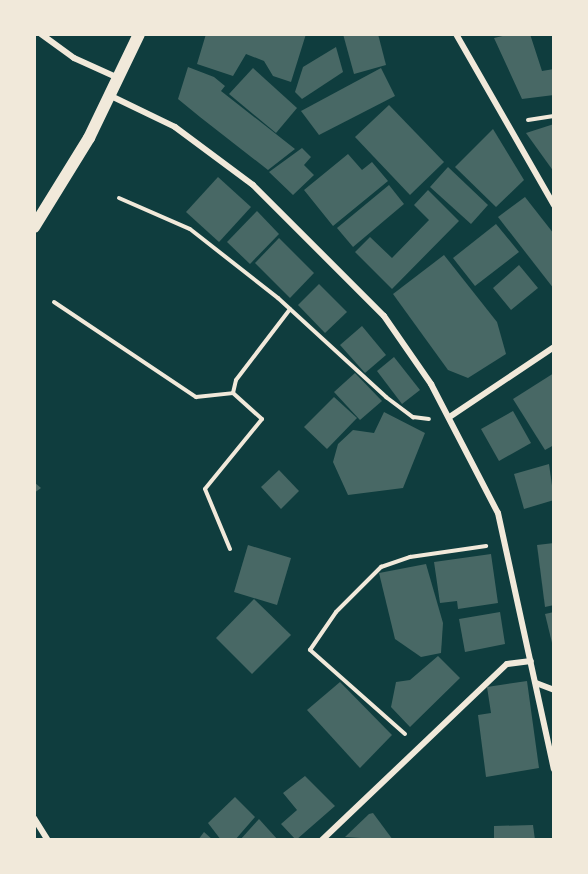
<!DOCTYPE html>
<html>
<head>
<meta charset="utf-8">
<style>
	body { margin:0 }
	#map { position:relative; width:588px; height:874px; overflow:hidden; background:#0f3d3e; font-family:Quicksand,sans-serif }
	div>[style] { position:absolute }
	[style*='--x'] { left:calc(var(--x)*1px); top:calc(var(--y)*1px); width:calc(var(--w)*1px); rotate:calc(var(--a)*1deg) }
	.building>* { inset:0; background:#486865 }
	.path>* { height:4px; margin:-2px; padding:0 2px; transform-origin:2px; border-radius:2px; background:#f1e9da }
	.minor>* { height:6px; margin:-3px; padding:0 3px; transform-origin:3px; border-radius:3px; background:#f1e9da }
	.secondary>* { height:12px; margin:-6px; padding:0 6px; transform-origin:6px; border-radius:6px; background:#f1e9da }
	span { translate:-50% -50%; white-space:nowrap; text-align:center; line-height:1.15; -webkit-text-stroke:6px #f1e9da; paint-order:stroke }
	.frame { position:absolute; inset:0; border:36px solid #f1e9da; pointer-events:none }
</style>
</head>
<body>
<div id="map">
	<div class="building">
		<div style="clip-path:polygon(206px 34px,306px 34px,291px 82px,273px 76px,264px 61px,246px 54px,233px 76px,197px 64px)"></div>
		<div style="clip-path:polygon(343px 34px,378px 34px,386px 65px,354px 74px)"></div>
		<div style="clip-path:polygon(511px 34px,530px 34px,542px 71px,554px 69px,554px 95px,522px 99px,494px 38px)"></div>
		<div style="clip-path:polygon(336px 47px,343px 72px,302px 99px,295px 92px,303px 67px)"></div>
		<div style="clip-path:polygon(188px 67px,214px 77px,225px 86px,221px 91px,295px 149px,268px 170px,200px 117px,178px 99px)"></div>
		<div style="clip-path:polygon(253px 68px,297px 108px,276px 133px,229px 94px)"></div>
		<div style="clip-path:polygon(381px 68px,395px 96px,319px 135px,301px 111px)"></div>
		<div style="clip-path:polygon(389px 105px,444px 162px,410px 195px,355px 137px)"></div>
		<div style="clip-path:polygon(554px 124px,554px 172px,526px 133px)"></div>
		<div style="clip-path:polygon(493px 129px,524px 180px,496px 207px,455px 167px)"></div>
		<div style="clip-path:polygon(302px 148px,311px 157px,304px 165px,314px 175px,293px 195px,269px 172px)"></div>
		<div style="clip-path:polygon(348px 154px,362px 170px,372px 162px,388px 181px,333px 226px,304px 190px)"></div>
		<div style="clip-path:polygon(448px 167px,488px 205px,471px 224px,430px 187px)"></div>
		<div style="clip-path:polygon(218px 177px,251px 207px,219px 242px,186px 212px)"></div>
		<div style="clip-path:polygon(389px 185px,404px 204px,353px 247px,337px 228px)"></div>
		<div style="clip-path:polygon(428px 190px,459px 221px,392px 289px,355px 252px,370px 237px,392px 258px,429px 220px,414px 205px)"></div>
		<div style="clip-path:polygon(525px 197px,554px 234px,554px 289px,498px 217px)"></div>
		<div style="clip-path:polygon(257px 211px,279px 234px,250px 264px,227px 242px)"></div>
		<div style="clip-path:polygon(496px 224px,519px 252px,475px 286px,453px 258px)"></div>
		<div style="clip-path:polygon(279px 238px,314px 273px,290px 298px,255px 263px)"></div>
		<div style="clip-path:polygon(444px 255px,497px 322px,506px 354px,468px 378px,448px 370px,393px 294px)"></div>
		<div style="clip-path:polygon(519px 265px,538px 288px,511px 310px,493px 288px)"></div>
		<div style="clip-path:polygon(319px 284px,347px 312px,325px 333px,298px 305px)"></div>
		<div style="clip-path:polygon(362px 326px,386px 355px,365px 373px,340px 345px)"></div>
		<div style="clip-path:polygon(394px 357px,420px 390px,402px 404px,377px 371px)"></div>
		<div style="clip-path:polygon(355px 373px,382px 401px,360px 420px,334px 392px)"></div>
		<div style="clip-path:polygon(554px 373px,554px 445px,545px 450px,513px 399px)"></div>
		<div style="clip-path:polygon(334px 397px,357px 418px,327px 449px,304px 427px)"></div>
		<div style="clip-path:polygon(513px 411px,531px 443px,499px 461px,481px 429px)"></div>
		<div style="clip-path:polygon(384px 412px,425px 433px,403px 488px,348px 495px,333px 462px,338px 444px,353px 430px,374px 433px)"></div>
		<div style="clip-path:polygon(549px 464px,554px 500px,524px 509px,514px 474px)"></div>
		<div style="clip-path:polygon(279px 470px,299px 491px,281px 509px,261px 487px)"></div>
		<div style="clip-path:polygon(34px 482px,41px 488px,34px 493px)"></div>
		<div style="clip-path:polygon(554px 543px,554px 605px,545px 607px,537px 545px)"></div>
		<div style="clip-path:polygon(248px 545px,291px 558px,277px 605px,234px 592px)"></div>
		<div style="clip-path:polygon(491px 554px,498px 603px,458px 609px,457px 601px,440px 603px,434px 562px)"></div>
		<div style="clip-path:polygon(426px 564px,443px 623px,441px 653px,421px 657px,395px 639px,379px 573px)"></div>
		<div style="clip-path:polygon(254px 599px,291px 635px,252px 674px,216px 638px)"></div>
		<div style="clip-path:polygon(500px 612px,505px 644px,465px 652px,459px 619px)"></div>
		<div style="clip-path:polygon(554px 612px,554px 647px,553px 647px,545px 614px)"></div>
		<div style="clip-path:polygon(438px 656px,460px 678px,410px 727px,391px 707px,396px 682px,410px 680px)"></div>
		<div style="clip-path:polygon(527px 681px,539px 768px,486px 777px,478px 715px,491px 713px,487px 687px)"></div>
		<div style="clip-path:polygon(340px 682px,392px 735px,360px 768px,307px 710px)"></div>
		<div style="clip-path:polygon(305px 776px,335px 806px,296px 840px,281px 824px,297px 810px,283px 793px)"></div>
		<div style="clip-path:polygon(235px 797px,255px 817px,235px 840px,221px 840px,208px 823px)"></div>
		<div style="clip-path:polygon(373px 813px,393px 840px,345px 837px,369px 814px)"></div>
		<div style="clip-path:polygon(259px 819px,278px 840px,240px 840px)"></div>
		<div style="clip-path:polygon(533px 825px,535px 840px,494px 840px,494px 826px)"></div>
		<div style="clip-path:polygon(204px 832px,213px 840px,198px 840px)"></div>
	</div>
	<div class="path">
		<div style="--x:528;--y:120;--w:26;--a:-9"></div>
		<div style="--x:119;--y:198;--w:77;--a:23.6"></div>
		<div style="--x:190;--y:229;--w:112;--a:38.1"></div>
		<div style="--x:278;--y:298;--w:147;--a:42.5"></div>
		<div style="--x:386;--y:397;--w:34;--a:37"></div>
		<div style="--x:413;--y:417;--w:16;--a:7"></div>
		<div style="--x:54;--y:302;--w:171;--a:33.8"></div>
		<div style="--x:196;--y:397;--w:37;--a:-6"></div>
		<div style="--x:233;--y:393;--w:39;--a:42"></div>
		<div style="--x:262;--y:419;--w:90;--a:129.2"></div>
		<div style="--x:205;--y:489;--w:65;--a:67.4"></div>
		<div style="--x:233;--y:393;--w:13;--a:-77"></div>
		<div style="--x:236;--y:380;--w:89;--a:-52.7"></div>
		<div style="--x:405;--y:734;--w:127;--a:-138.5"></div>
		<div style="--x:310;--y:650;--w:46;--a:-55.6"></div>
		<div style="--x:336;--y:612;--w:64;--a:-45"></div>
		<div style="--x:381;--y:567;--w:31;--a:-19"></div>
		<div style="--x:410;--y:557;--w:77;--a:-8.2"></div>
	</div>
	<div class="minor">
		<div style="--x:41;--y:34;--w:41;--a:36"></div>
		<div style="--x:74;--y:58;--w:48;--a:24.4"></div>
		<div style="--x:456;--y:34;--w:197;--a:60.2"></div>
		<div style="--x:111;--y:96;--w:71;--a:25.8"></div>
		<div style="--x:175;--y:127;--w:97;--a:36.6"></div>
		<div style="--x:253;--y:185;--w:185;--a:45"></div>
		<div style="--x:384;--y:316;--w:83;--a:55.3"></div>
		<div style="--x:431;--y:384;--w:145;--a:62.6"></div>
		<div style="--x:498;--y:513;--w:262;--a:77.7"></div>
		<div style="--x:451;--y:416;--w:124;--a:-33.8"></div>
		<div style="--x:536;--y:683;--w:19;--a:21"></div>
		<div style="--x:34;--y:818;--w:26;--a:58"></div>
		<div style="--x:322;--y:840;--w:255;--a:-43.6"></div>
		<div style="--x:507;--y:664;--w:24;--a:-7"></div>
	</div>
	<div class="secondary">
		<div style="--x:34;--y:227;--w:105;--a:-58.3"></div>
		<div style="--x:89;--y:138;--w:115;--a:-64.3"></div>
	</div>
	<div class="frame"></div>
</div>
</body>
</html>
